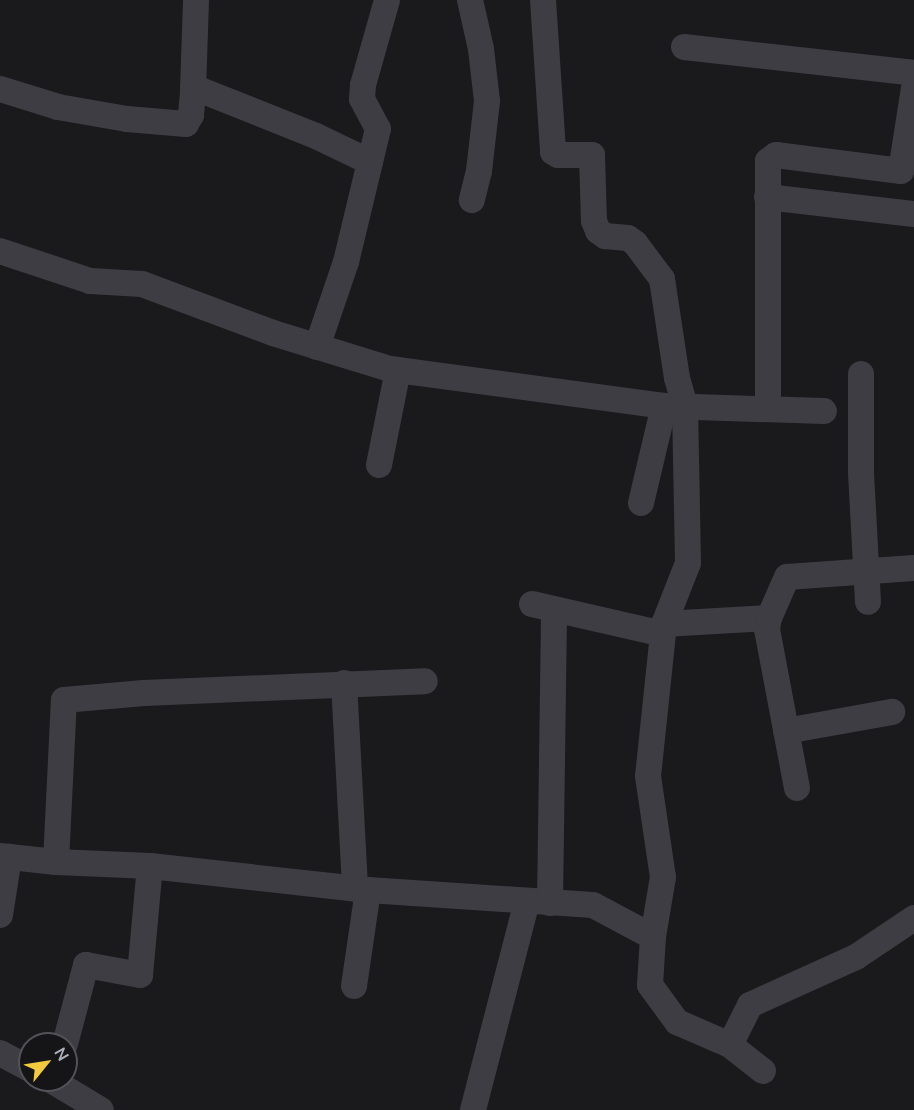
<!DOCTYPE html>
<html>
<head>
<meta charset="utf-8">
<style>
	body { margin:0 }
	#map { position:relative; width:914px; height:1110px; overflow:hidden; background:#1a1a1c; font-family:Mulish,sans-serif }
	div>[style] { position:absolute }
	[style*='--x'] { left:calc(var(--x)*1px); top:calc(var(--y)*1px); width:calc(var(--w)*1px); rotate:calc(var(--a)*1deg) }
	.minor>* { height:26px; margin:-13px; padding:0 13px; transform-origin:13px; border-radius:13px; background:#3d3d43 }
	span { translate:-50% -50%; white-space:nowrap; text-align:center; line-height:1.15; -webkit-text-stroke:4.5px #151517; paint-order:stroke }
	.north { position:absolute; left:18px; top:1032px; width:60px; height:60px; box-sizing:border-box; background:#151517; border:2px solid #525359; border-radius:50%; rotate:60deg; font-size:16px; font-weight:700; line-height:24px; text-align:center; color:#adafbc }
	.north::after { content:''; display:block; margin:auto; width:21px; height:27px; background:#f2ca3d; clip-path:polygon(50% 0,100% 100%,50% 72%,0 100%) }
</style>
</head>
<body>
<div id="map">
	<div class="minor">
		<div style="--x:470;--y:0;--w:50;--a:77.3"></div>
		<div style="--x:481;--y:49;--w:52;--a:83.4"></div>
		<div style="--x:487;--y:101;--w:70;--a:96.5"></div>
		<div style="--x:479;--y:171;--w:30;--a:104"></div>
		<div style="--x:543;--y:0;--w:152;--a:86.2"></div>
		<div style="--x:553;--y:152;--w:6;--a:31"></div>
		<div style="--x:558;--y:155;--w:34;--a:0"></div>
		<div style="--x:592;--y:155;--w:66;--a:88.3"></div>
		<div style="--x:594;--y:221;--w:11;--a:68"></div>
		<div style="--x:598;--y:231;--w:9;--a:36"></div>
		<div style="--x:605;--y:236;--w:23;--a:5"></div>
		<div style="--x:628;--y:238;--w:9;--a:36"></div>
		<div style="--x:635;--y:243;--w:45;--a:53.1"></div>
		<div style="--x:662;--y:279;--w:100;--a:81.4"></div>
		<div style="--x:677;--y:378;--w:29;--a:74"></div>
		<div style="--x:685;--y:406;--w:157;--a:88.9"></div>
		<div style="--x:688;--y:563;--w:66;--a:111.5"></div>
		<div style="--x:664;--y:624;--w:153;--a:96"></div>
		<div style="--x:648;--y:776;--w:102;--a:81.6"></div>
		<div style="--x:663;--y:877;--w:61;--a:99.5"></div>
		<div style="--x:653;--y:937;--w:48;--a:93.6"></div>
		<div style="--x:650;--y:985;--w:46;--a:53.9"></div>
		<div style="--x:677;--y:1022;--w:58;--a:23.5"></div>
		<div style="--x:730;--y:1045;--w:42;--a:38.2"></div>
		<div style="--x:684;--y:47;--w:231;--a:6.4"></div>
		<div style="--x:193;--y:87;--w:132;--a:21.7"></div>
		<div style="--x:316;--y:136;--w:60;--a:25.7"></div>
		<div style="--x:0;--y:89;--w:61;--a:17.2"></div>
		<div style="--x:58;--y:107;--w:70;--a:9.9"></div>
		<div style="--x:127;--y:119;--w:59;--a:4.8"></div>
		<div style="--x:186;--y:124;--w:10;--a:-61"></div>
		<div style="--x:191;--y:115;--w:24;--a:-85"></div>
		<div style="--x:193;--y:91;--w:91;--a:-88.1"></div>
		<div style="--x:767;--y:197;--w:148;--a:6.6"></div>
		<div style="--x:0;--y:251;--w:95;--a:18.4"></div>
		<div style="--x:90;--y:281;--w:52;--a:3.3"></div>
		<div style="--x:142;--y:284;--w:140;--a:20.5"></div>
		<div style="--x:273;--y:333;--w:122;--a:17.1"></div>
		<div style="--x:390;--y:369;--w:276;--a:7.7"></div>
		<div style="--x:317;--y:347;--w:90;--a:-71.2"></div>
		<div style="--x:346;--y:262;--w:137;--a:-76.5"></div>
		<div style="--x:378;--y:129;--w:34;--a:-118"></div>
		<div style="--x:362;--y:99;--w:14;--a:-86"></div>
		<div style="--x:363;--y:85;--w:88;--a:-74.2"></div>
		<div style="--x:861;--y:374;--w:99;--a:90"></div>
		<div style="--x:861;--y:473;--w:129;--a:86.9"></div>
		<div style="--x:768;--y:409;--w:248;--a:-90"></div>
		<div style="--x:768;--y:161;--w:10;--a:-37"></div>
		<div style="--x:776;--y:155;--w:126;--a:7.3"></div>
		<div style="--x:901;--y:171;--w:84;--a:-81.1"></div>
		<div style="--x:379;--y:465;--w:97;--a:-78.7"></div>
		<div style="--x:641;--y:503;--w:100;--a:-76.7"></div>
		<div style="--x:664;--y:406;--w:160;--a:1.8"></div>
		<div style="--x:532;--y:604;--w:134;--a:12.9"></div>
		<div style="--x:664;--y:624;--w:105;--a:-3.3"></div>
		<div style="--x:344;--y:683;--w:206;--a:86.9"></div>
		<div style="--x:786;--y:731;--w:108;--a:-10.2"></div>
		<div style="--x:797;--y:788;--w:162;--a:-100.7"></div>
		<div style="--x:767;--y:629;--w:11;--a:-80"></div>
		<div style="--x:769;--y:618;--w:45;--a:-66.3"></div>
		<div style="--x:787;--y:577;--w:127;--a:-4.1"></div>
		<div style="--x:0;--y:856;--w:56;--a:6.1"></div>
		<div style="--x:56;--y:862;--w:94;--a:2.4"></div>
		<div style="--x:150;--y:866;--w:219;--a:6.3"></div>
		<div style="--x:368;--y:890;--w:225;--a:3.8"></div>
		<div style="--x:593;--y:905;--w:68;--a:28.1"></div>
		<div style="--x:56;--y:862;--w:162;--a:-87.2"></div>
		<div style="--x:64;--y:700;--w:80;--a:-5"></div>
		<div style="--x:144;--y:693;--w:281;--a:-2.4"></div>
		<div style="--x:550;--y:903;--w:292;--a:-89.2"></div>
		<div style="--x:0;--y:915;--w:59;--a:-81.2"></div>
		<div style="--x:354;--y:986;--w:97;--a:-81.7"></div>
		<div style="--x:65;--y:1044;--w:82;--a:-75.1"></div>
		<div style="--x:86;--y:965;--w:55;--a:10.5"></div>
		<div style="--x:140;--y:975;--w:109;--a:-84.8"></div>
		<div style="--x:730;--y:1045;--w:45;--a:-63.4"></div>
		<div style="--x:750;--y:1005;--w:116;--a:-24.4"></div>
		<div style="--x:856;--y:957;--w:70;--a:-33.9"></div>
		<div style="--x:0;--y:1053;--w:34;--a:28"></div>
		<div style="--x:51;--y:1080;--w:58;--a:31"></div>
		<div style="--x:473;--y:1110;--w:216;--a:-75.5"></div>
	</div>
	<div class="north">N</div>
</div>
</body>
</html>
